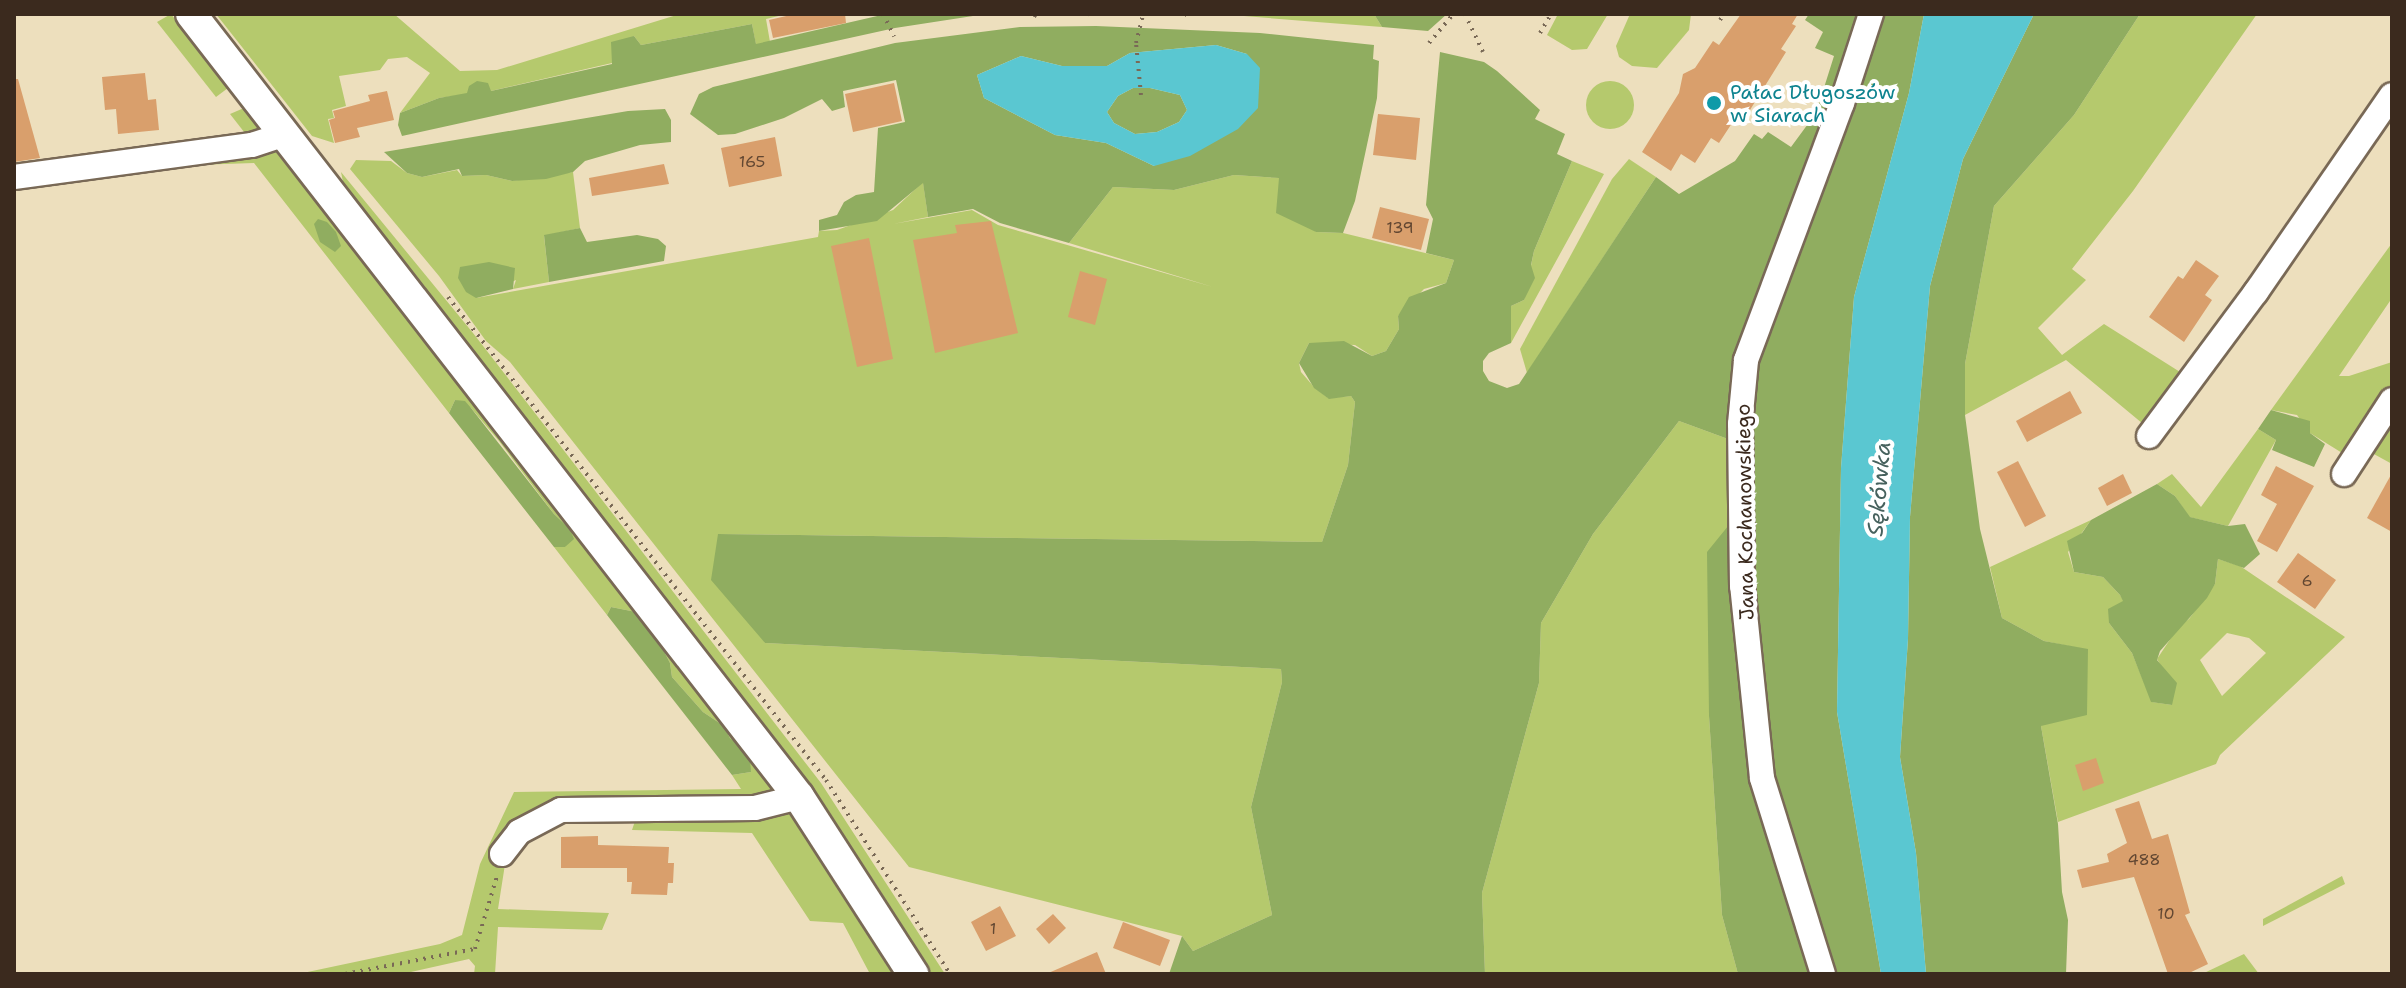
<!DOCTYPE html>
<html>
<head>
<meta charset="utf-8">
<style>
	body { margin:0 }
	#map { position:relative; width:2406px; height:988px; overflow:hidden; background:#eddfbd; font-family:"Shantell Sans",sans-serif }
	div>[style] { position:absolute }
	[style*='--x'] { left:calc(var(--x)*1px); top:calc(var(--y)*1px); width:calc(var(--w)*1px); rotate:calc(var(--a)*1deg) }
	.green>* { inset:0; background:#b5c96d }
	.round { border-radius:50% }
	.forest>* { inset:0; background:#90ad60 }
	.water>* { inset:0; background:#5ac7d1 }
	.building>* { inset:0; background:#d99f6c }
	.path>* { height:4px; margin-top:-2px; transform-origin:0; background:repeating-linear-gradient(90deg,#796956 0 2px,transparent 0 8px) }
	.roads { filter:drop-shadow(2px 0 #796956) drop-shadow(-2px 0 #796956) drop-shadow(0 2px #796956) drop-shadow(0 -2px #796956) }
	.minor>* { height:24px; margin:-12px; padding:0 12px; transform-origin:12px; border-radius:12px; background:#fff }
	.major>* { height:30px; margin:-15px; padding:0 15px; transform-origin:15px; border-radius:15px; background:#fff }
	.dots>* { width:22px; height:22px; translate:-50% -50%; box-sizing:border-box; border:4px solid #fff; border-radius:50% }
	span { translate:-50% -50%; white-space:nowrap; text-align:center; line-height:1.15; -webkit-text-stroke:8px #fff; paint-order:stroke }
	.number-label { font-size:16px; color:#624732 }
	.number-label span { -webkit-text-stroke-width:0 }
	.culture-label { font-size:20px; color:#0d838f }
	.left { translate:0 -50%; text-align:left }
	.street-label { font-size:20px; color:#3b2a1e }
	.water-label { font-size:22px; color:#46615d; font-style:italic }
	.frame { position:absolute; inset:0; border:16px solid #3b2a1e; pointer-events:none }
</style>
</head>
<body>
<div id="map">
	<div class="green">
		<div style="clip-path:polygon(171px 14px,228px 88px,216px 97px,157px 22px)"></div>
		<div style="clip-path:polygon(216px 14px,394px 14px,460px 71px,497px 70px,680px 14px,787px 14px,766px 19px,770px 42px,756px 45px,752px 24px,641px 45px,634px 36px,613px 56px,612px 63px,491px 91px,439px 98px,400px 113px,430px 73px,407px 57px,388px 59px,380px 70px,339px 76px,346px 106px,332px 110px,334px 118px,328px 119px,334px 143px,312px 136px)"></div>
		<div style="clip-path:polygon(1219px 14px,1374px 14px,1382px 27px,1317px 22px)"></div>
		<div style="clip-path:polygon(1558px 14px,1569px 15px,1608px 14px,1587px 49px,1572px 50px,1547px 35px)"></div>
		<div style="clip-path:polygon(1630px 14px,1691px 14px,1689px 30px,1657px 68px,1632px 66px,1619px 57px,1616px 46px)"></div>
		<div style="clip-path:polygon(2140px 14px,2257px 14px,2133px 191px,2072px 269px,2086px 280px,2038px 328px,2062px 355px,2104px 324px,2188px 377px,2160px 438px,2066px 360px,1965px 415px,1965px 364px,1994px 206px,2074px 115px)"></div>
		<div class="round" style="left:1586px;top:81px;width:48px;height:48px"></div>
		<div style="clip-path:polygon(244px 108px,260px 129px,248px 137px,230px 114px)"></div>
		<div style="clip-path:polygon(273px 148px,779px 792px,769px 799px,556px 807px,506px 858px,498px 909px,609px 913px,602px 930px,498px 927px,495px 974px,474px 974px,475px 966px,469px 959px,402px 974px,298px 974px,440px 944px,462px 935px,480px 864px,514px 792px,741px 789px,732px 775px,751px 772px,742px 747px,730px 738px,724px 726px,703px 712px,672px 677px,670px 663px,661px 645px,636px 612px,611px 607px,607px 615px,554px 547px,565px 547px,570px 529px,554px 514px,499px 441px,471px 408px,455px 400px,449px 413px,254px 163px,195px 165px,14px 189px,14px 183px)"></div>
		<div style="clip-path:polygon(1629px 159px,1656px 177px,1527px 373px,1520px 349px,1612px 179px)"></div>
		<div style="clip-path:polygon(356px 160px,391px 161px,407px 173px,422px 177px,457px 170px,462px 176px,486px 175px,512px 181px,573px 172px,580px 228px,544px 236px,549px 282px,513px 289px,516px 280px,476px 298px,818px 237px,819px 231px,837px 230px,893px 210px,923px 182px,928px 217px,893px 224px,972px 210px,998px 225px,1213px 287px,1069px 243px,1113px 187px,1174px 190px,1234px 175px,1280px 178px,1316px 232px,1343px 233px,1454px 260px,1446px 283px,1424px 289px,1398px 316px,1399px 329px,1386px 351px,1372px 356px,1355px 345px,1309px 343px,1299px 363px,1301px 372px,1314px 387px,1328px 398px,1351px 396px,1355px 402px,1348px 465px,1322px 542px,719px 534px,765px 643px,1281px 669px,1282px 682px,1251px 807px,1272px 915px,1193px 951px,1182px 936px,909px 867px,510px 362px,486px 341px,439px 276px,350px 169px)"></div>
		<div style="clip-path:polygon(1572px 161px,1604px 174px,1511px 343px,1511px 306px,1524px 300px,1534px 251px)"></div>
		<div style="clip-path:polygon(341px 172px,473px 333px,821px 783px,945px 974px,930px 974px,876px 884px,812px 791px,344px 187px)"></div>
		<div style="clip-path:polygon(2392px 243px,2392px 298px,2339px 376px,2349px 376px,2392px 362px,2392px 387px,2347px 456px,2310px 433px,2297px 415px,2271px 410px)"></div>
		<div style="clip-path:polygon(1679px 421px,1728px 439px,1734px 519px,1709px 716px,1722px 915px,1738px 974px,1485px 974px,1482px 893px,1539px 683px,1541px 623px,1593px 534px)"></div>
		<div style="clip-path:polygon(2392px 422px,2392px 464px,2363px 448px)"></div>
		<div style="clip-path:polygon(2258px 429px,2276px 440px,2228px 526px,2189px 517px,2175px 496px,2157px 484px,2172px 474px,2201px 507px)"></div>
		<div style="clip-path:polygon(evenodd,2091px 520px,2068px 552px,2074px 572px,2103px 577px,2120px 595px,2124px 601px,2109px 623px,2132px 653px,2152px 702px,2172px 705px,2163px 669px,2157px 659px,2179px 626px,2189px 619px,2215px 584px,2218px 559px,2240px 566px,2345px 637px,2220px 755px,2216px 764px,2058px 822px,2041px 726px,2088px 650px,2044px 641px,2002px 618px,1990px 567px,2091px 520px,2227px 633px,2249px 638px,2266px 653px,2222px 696px,2200px 660px,2227px 633px)"></div>
		<div style="clip-path:polygon(786px 813px,798px 817px,899px 974px,870px 974px,843px 923px,810px 921px,752px 833px,632px 830px,637px 815px)"></div>
		<div style="clip-path:polygon(2342px 876px,2345px 884px,2263px 926px,2263px 919px)"></div>
		<div style="clip-path:polygon(2244px 954px,2259px 974px,2202px 974px)"></div>
	</div>
	<div class="forest">
		<div style="clip-path:polygon(886px 14px,986px 14px,895px 28px,402px 136px,398px 125px,400px 113px,439px 98px,467px 93px,469px 86px,477px 81px,488px 83px,491px 91px,612px 64px,611px 42px,634px 36px,641px 45px,752px 24px,756px 44px)"></div>
		<div style="clip-path:polygon(1374px 14px,1447px 14px,1428px 31px,1382px 27px)"></div>
		<div style="clip-path:polygon(1809px 14px,1862px 14px,1735px 397px,1728px 439px,1679px 421px,1593px 534px,1541px 623px,1539px 683px,1482px 893px,1485px 974px,1169px 974px,1182px 936px,1193px 951px,1272px 915px,1251px 807px,1282px 682px,1281px 669px,765px 643px,711px 580px,718px 534px,1322px 542px,1348px 465px,1355px 402px,1351px 396px,1329px 399px,1314px 388px,1299px 363px,1309px 343px,1344px 341px,1372px 356px,1386px 351px,1399px 329px,1398px 316px,1409px 297px,1446px 283px,1454px 260px,1426px 253px,1433px 219px,1426px 205px,1440px 52px,1484px 62px,1497px 71px,1540px 110px,1535px 119px,1565px 134px,1557px 154px,1572px 161px,1534px 251px,1531px 265px,1535px 278px,1524px 300px,1511px 306px,1511px 343px,1489px 353px,1483px 361px,1483px 371px,1489px 381px,1507px 388px,1519px 384px,1656px 177px,1679px 194px,1735px 161px,1754px 134px,1762px 139px,1768px 132px,1791px 147px,1816px 113px,1834px 56px,1815px 48px,1823px 32px,1805px 20px)"></div>
		<div style="clip-path:polygon(1880px 14px,1924px 14px,1909px 93px,1854px 297px,1841px 468px,1837px 712px,1881px 974px,1738px 974px,1722px 915px,1709px 716px,1707px 552px,1750px 499px,1752px 360px,1834px 140px,1856px 105px)"></div>
		<div style="clip-path:polygon(2034px 14px,2140px 14px,2074px 115px,1994px 206px,1965px 364px,1965px 415px,1980px 529px,2002px 618px,2044px 641px,2088px 649px,2087px 715px,2041px 726px,2058px 824px,2062px 892px,2068px 920px,2066px 974px,1926px 974px,1916px 853px,1900px 757px,1908px 639px,1910px 517px,1930px 286px,1963px 159px)"></div>
		<div style="clip-path:polygon(evenodd,1096px 26px,1260px 33px,1374px 45px,1373px 59px,1379px 61px,1377px 98px,1355px 201px,1343px 233px,1316px 232px,1276px 213px,1279px 178px,1234px 175px,1174px 190px,1113px 187px,1069px 243px,1000px 223px,973px 209px,928px 217px,923px 183px,877px 221px,819px 231px,819px 220px,837px 215px,844px 202px,856px 195px,874px 192px,878px 128px,905px 122px,896px 80px,843px 91px,845px 107px,842px 108px,832px 111px,822px 99px,784px 118px,735px 134px,718px 135px,690px 114px,699px 94px,713px 87px,895px 43px,1020px 27px,1096px 26px,1216px 45px,1247px 54px,1154px 166px,1106px 143px,1055px 135px,984px 98px,977px 75px,1021px 56px,1062px 66px,1107px 66px,1130px 53px,1216px 45px)"></div>
		<div style="clip-path:polygon(1133px 88px,1150px 88px,1180px 95px,1187px 110px,1179px 122px,1157px 132px,1135px 134px,1114px 123px,1107px 112px,1118px 96px)"></div>
		<div style="clip-path:polygon(665px 109px,671px 120px,671px 142px,640px 145px,585px 161px,573px 172px,546px 179px,512px 181px,486px 175px,462px 176px,459px 169px,422px 177px,407px 173px,384px 152px,628px 111px)"></div>
		<div style="clip-path:polygon(318px 219px,327px 222px,336px 232px,341px 246px,335px 252px,320px 242px,314px 224px)"></div>
		<div style="clip-path:polygon(580px 228px,587px 242px,637px 235px,658px 239px,666px 246px,664px 261px,549px 282px,544px 235px)"></div>
		<div style="clip-path:polygon(489px 262px,515px 268px,513px 289px,476px 298px,466px 292px,458px 278px,460px 267px)"></div>
		<div style="clip-path:polygon(455px 400px,465px 401px,471px 408px,554px 514px,570px 529px,574px 539px,565px 547px,554px 547px,449px 413px)"></div>
		<div style="clip-path:polygon(2271px 410px,2310px 421px,2310px 433px,2325px 444px,2314px 467px,2272px 450px,2276px 440px,2258px 429px)"></div>
		<div style="clip-path:polygon(2157px 484px,2175px 496px,2190px 517px,2228px 526px,2245px 524px,2260px 554px,2244px 568px,2218px 559px,2215px 584px,2207px 598px,2160px 651px,2157px 660px,2177px 683px,2172px 705px,2151px 702px,2132px 653px,2109px 623px,2108px 609px,2123px 601px,2120px 595px,2103px 577px,2074px 572px,2067px 541px,2082px 533px,2091px 520px)"></div>
		<div style="clip-path:polygon(611px 607px,636px 612px,661px 645px,670px 663px,672px 677px,703px 712px,724px 726px,730px 738px,742px 747px,750px 759px,751px 772px,732px 775px,607px 615px)"></div>
	</div>
	<div class="water">
		<div style="clip-path:polygon(1924px 14px,2034px 14px,1963px 159px,1930px 286px,1910px 517px,1908px 639px,1900px 757px,1916px 853px,1926px 974px,1881px 974px,1837px 712px,1841px 468px,1854px 297px,1909px 93px)"></div>
		<div style="clip-path:polygon(evenodd,1216px 45px,1247px 54px,1260px 68px,1258px 108px,1238px 129px,1190px 156px,1154px 166px,1106px 143px,1055px 135px,984px 98px,977px 75px,1021px 56px,1062px 66px,1107px 66px,1130px 53px,1216px 45px,1133px 88px,1150px 88px,1180px 95px,1187px 110px,1179px 122px,1157px 132px,1135px 134px,1114px 123px,1107px 112px,1118px 96px,1133px 88px)"></div>
	</div>
	<div class="building">
		<div style="clip-path:polygon(795px 14px,845px 14px,846px 23px,773px 38px,769px 20px)"></div>
		<div style="clip-path:polygon(1741px 14px,1798px 14px,1792px 24px,1796px 26px,1781px 49px,1786px 52px,1745px 118px,1738px 114px,1719px 143px,1711px 138px,1695px 163px,1681px 154px,1671px 171px,1642px 152px,1679px 93px,1683px 74px,1695px 68px,1713px 41px,1719px 45px)"></div>
		<div style="clip-path:polygon(145px 73px,148px 100px,156px 99px,159px 130px,118px 134px,116px 109px,105px 110px,102px 77px)"></div>
		<div style="clip-path:polygon(14px 79px,18px 79px,40px 158px,14px 162px)"></div>
		<div style="clip-path:polygon(894px 83px,902px 121px,853px 132px,845px 94px)"></div>
		<div style="clip-path:polygon(387px 91px,394px 120px,357px 128px,360px 137px,335px 143px,329px 120px,335px 118px,333px 111px,370px 101px,368px 95px)"></div>
		<div style="clip-path:polygon(1378px 114px,1420px 118px,1416px 160px,1373px 155px)"></div>
		<div style="clip-path:polygon(775px 137px,782px 176px,729px 187px,721px 148px)"></div>
		<div style="clip-path:polygon(664px 164px,669px 184px,592px 196px,589px 178px)"></div>
		<div style="clip-path:polygon(1380px 207px,1429px 219px,1421px 250px,1372px 238px)"></div>
		<div style="clip-path:polygon(991px 221px,1018px 333px,935px 353px,913px 240px,957px 233px,955px 225px)"></div>
		<div style="clip-path:polygon(869px 238px,893px 359px,857px 367px,831px 246px)"></div>
		<div style="clip-path:polygon(2196px 260px,2219px 276px,2205px 295px,2212px 300px,2184px 342px,2149px 317px,2178px 276px,2183px 279px)"></div>
		<div style="clip-path:polygon(1080px 271px,1107px 279px,1095px 325px,1068px 317px)"></div>
		<div style="clip-path:polygon(2070px 391px,2082px 413px,2027px 442px,2016px 421px)"></div>
		<div style="clip-path:polygon(2018px 461px,2046px 516px,2025px 527px,1997px 472px)"></div>
		<div style="clip-path:polygon(2276px 466px,2314px 486px,2277px 552px,2257px 541px,2277px 504px,2261px 495px)"></div>
		<div style="clip-path:polygon(2392px 473px,2392px 532px,2367px 518px)"></div>
		<div style="clip-path:polygon(2123px 474px,2132px 493px,2107px 506px,2098px 488px)"></div>
		<div style="clip-path:polygon(2298px 553px,2336px 580px,2315px 609px,2277px 582px)"></div>
		<div style="clip-path:polygon(2096px 758px,2104px 783px,2083px 791px,2075px 765px)"></div>
		<div style="clip-path:polygon(2139px 801px,2152px 839px,2168px 834px,2190px 913px,2185px 915px,2208px 964px,2187px 974px,2168px 974px,2134px 877px,2082px 888px,2077px 870px,2109px 862px,2107px 854px,2127px 843px,2115px 809px)"></div>
		<div style="clip-path:polygon(598px 836px,598px 845px,669px 847px,668px 863px,674px 863px,673px 883px,668px 883px,667px 895px,631px 894px,632px 882px,627px 882px,627px 868px,561px 868px,561px 837px)"></div>
		<div style="clip-path:polygon(1000px 906px,1016px 936px,986px 951px,971px 922px)"></div>
		<div style="clip-path:polygon(1053px 914px,1066px 928px,1049px 944px,1036px 929px)"></div>
		<div style="clip-path:polygon(1123px 922px,1170px 940px,1160px 966px,1113px 948px)"></div>
		<div style="clip-path:polygon(1097px 952px,1106px 974px,1046px 974px)"></div>
	</div>
	<div class="path">
		<div style="--x:883;--y:14;--w:25;--a:63"></div>
		<div style="--x:1090;--y:14;--w:4;--a:63"></div>
		<div style="--x:1186;--y:14;--w:7;--a:56"></div>
		<div style="--x:1465;--y:14;--w:42;--a:64.7"></div>
		<div style="--x:1034;--y:17;--w:4;--a:-56"></div>
		<div style="--x:1720;--y:20;--w:7;--a:-56"></div>
		<div style="--x:1540;--y:33;--w:22;--a:-60"></div>
		<div style="--x:1429;--y:43;--w:38;--a:-50"></div>
		<div style="--x:1141;--y:95;--w:52;--a:-95.5"></div>
		<div style="--x:1136;--y:43;--w:30;--a:-76"></div>
		<div style="--x:448;--y:297;--w:613;--a:51.95"></div>
		<div style="--x:826;--y:780;--w:230;--a:57.4"></div>
		<div style="--x:345;--y:974;--w:132;--a:-10.9"></div>
		<div style="--x:475;--y:949;--w:76;--a:-73.2"></div>
	</div>
	<div class="roads">
		<div class="minor">
			<div style="--x:14;--y:177;--w:240;--a:-7.7"></div>
			<div style="--x:252;--y:145;--w:35;--a:-18"></div>
			<div style="--x:2149;--y:436;--w:179;--a:-53.4"></div>
			<div style="--x:2256;--y:292;--w:239;--a:-55.4"></div>
			<div style="--x:2344;--y:474;--w:88;--a:-57"></div>
			<div style="--x:502;--y:854;--w:28;--a:-52"></div>
			<div style="--x:519;--y:832;--w:47;--a:-27.6"></div>
			<div style="--x:561;--y:810;--w:194;--a:-0.6"></div>
			<div style="--x:755;--y:808;--w:45;--a:-14"></div>
			<div style="--x:1823;--y:974;--w:205;--a:-107.3"></div>
			<div style="--x:1762;--y:778;--w:193;--a:-95.9"></div>
			<div style="--x:1742;--y:586;--w:162;--a:-90.7"></div>
			<div style="--x:1740;--y:424;--w:64;--a:-84.6"></div>
			<div style="--x:1746;--y:360;--w:274;--a:-69.5"></div>
			<div style="--x:1842;--y:103;--w:94;--a:-72"></div>
		</div>
		<div class="major">
			<div style="--x:191;--y:14;--w:991;--a:52.17"></div>
			<div style="--x:799;--y:797;--w:211;--a:57.2"></div>
		</div>
	</div>
	<div class="dots">
		<div style="left:1714px;top:103px;background:#0f9aa8"></div>
	</div>
	<div class="number-label">
		<span style="left:752px;top:162px">165</span>
		<span style="left:1400px;top:228px">139</span>
		<span style="left:2307px;top:581px">6</span>
		<span style="left:2144px;top:860px">488</span>
		<span style="left:2166px;top:914px">10</span>
		<span style="left:993px;top:929px">1</span>
	</div>
	<div class="culture-label">
		<span class="left" style="left:1730px;top:104px">Pałac Długoszów<br>w Siarach</span>
	</div>
	<div class="street-label">
		<span style="left:1745px;top:512px;rotate:-91deg">Jana Kochanowskiego</span>
	</div>
	<div class="water-label">
		<span style="left:1879px;top:489px;rotate:-85deg">Sękówka</span>
	</div>
	<div class="frame"></div>
</div>
</body>
</html>
